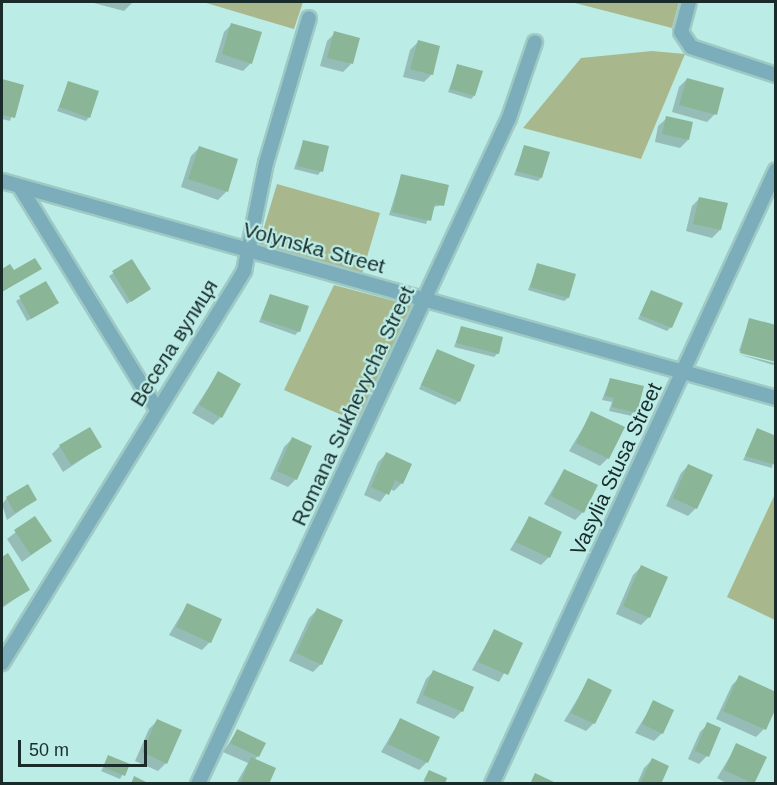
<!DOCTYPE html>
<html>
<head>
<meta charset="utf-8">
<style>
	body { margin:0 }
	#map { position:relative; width:777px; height:785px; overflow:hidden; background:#bcece6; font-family:Helvetica,sans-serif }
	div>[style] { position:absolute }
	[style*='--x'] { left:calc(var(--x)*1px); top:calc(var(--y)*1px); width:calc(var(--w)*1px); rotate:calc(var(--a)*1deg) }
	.green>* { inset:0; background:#a9b78c }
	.shadow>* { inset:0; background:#0003 }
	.building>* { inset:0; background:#8ab597 }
	.roads { filter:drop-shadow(2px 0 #9fc9c4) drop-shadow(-2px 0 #9fc9c4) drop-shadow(0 2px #9fc9c4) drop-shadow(0 -2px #9fc9c4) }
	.minor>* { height:14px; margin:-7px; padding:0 7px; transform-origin:7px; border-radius:7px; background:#7cadbb }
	span { translate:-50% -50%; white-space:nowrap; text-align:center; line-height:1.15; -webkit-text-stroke:4.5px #bcece6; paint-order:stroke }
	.street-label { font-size:21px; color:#192c2a }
	.frame { position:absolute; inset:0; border:3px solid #192c2a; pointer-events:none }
	.scale { position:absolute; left:18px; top:740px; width:129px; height:27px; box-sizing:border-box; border:3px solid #192c2a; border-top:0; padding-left:8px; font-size:18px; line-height:21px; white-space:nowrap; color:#192c2a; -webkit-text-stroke:4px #bcece6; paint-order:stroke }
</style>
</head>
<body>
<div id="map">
	<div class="green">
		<div style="clip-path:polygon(203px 2px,303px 2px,294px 29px)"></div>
		<div style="clip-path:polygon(571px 2px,679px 2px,672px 28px)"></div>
		<div style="clip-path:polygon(652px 51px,685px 54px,641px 159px,523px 128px,581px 58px)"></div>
		<div style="clip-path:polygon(277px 184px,380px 213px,362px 274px,259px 244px)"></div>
		<div style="clip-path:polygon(334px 285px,413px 306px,358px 422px,284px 390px)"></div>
		<div style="clip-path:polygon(775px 494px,775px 620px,727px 597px)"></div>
	</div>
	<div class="shadow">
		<div style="clip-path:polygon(90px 2px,133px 2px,124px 11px)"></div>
		<div style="clip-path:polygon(232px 24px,251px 63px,243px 71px,215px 62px,224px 32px)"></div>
		<div style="clip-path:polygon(335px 33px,351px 64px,343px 72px,320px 66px,327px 41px)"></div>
		<div style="clip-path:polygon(418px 42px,432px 74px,424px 82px,403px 77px,410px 50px)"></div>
		<div style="clip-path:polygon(458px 65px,474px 96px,471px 99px,448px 92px)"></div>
		<div style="clip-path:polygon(687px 79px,715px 114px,707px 122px,672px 112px,679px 87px)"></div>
		<div style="clip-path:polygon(2px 81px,22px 86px,10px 121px,2px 119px)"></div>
		<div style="clip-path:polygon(69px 83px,89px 117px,86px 121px,57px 111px)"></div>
		<div style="clip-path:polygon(667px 118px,688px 140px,680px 148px,655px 142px,658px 126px)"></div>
		<div style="clip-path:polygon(303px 142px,321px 171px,318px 175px,294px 169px)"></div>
		<div style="clip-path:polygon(525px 147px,541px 178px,538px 181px,514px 175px)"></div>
		<div style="clip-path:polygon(199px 148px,237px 160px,226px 192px,218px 200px,181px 187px,191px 156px)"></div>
		<div style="clip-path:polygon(401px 176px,443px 205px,433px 207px,426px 224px,389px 215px)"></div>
		<div style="clip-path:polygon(700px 198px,720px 230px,712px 238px,686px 231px,692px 206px)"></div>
		<div style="clip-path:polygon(132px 261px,145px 292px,127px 304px,109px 276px)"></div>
		<div style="clip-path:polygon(538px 264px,568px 298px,564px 301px,528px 290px)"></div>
		<div style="clip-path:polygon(10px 266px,13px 272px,36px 272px,2px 292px,2px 270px)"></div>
		<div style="clip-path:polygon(46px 283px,54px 306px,27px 321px,16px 301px)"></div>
		<div style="clip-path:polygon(651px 292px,671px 327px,667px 331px,638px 319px)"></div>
		<div style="clip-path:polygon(270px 295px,299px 331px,295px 335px,259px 322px)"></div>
		<div style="clip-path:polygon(749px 320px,776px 360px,739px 351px)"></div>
		<div style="clip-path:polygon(461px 328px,498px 353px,494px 357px,454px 347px)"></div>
		<div style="clip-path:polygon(437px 351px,459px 401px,455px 405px,419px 389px)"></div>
		<div style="clip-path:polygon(738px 354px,775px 363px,773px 365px)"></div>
		<div style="clip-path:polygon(218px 373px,221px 417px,213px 425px,192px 413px)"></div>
		<div style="clip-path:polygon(610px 379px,642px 387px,632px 416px,609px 411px,612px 402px,602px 400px)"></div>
		<div style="clip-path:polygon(592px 413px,608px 458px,600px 466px,569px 451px)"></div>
		<div style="clip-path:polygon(758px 430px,776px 442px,772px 468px,743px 460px)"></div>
		<div style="clip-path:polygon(292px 439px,296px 479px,288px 487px,270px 479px,284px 447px)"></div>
		<div style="clip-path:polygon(60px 446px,100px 447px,63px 472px,52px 454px)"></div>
		<div style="clip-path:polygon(386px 454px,402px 483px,394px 491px,390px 489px,380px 502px,364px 495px,378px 462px)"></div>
		<div style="clip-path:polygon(689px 465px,711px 476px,696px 508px,688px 516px,666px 506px,681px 473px)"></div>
		<div style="clip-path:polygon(564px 470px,583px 512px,575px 520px,544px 504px)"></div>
		<div style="clip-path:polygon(7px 498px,35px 500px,7px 520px,2px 504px)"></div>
		<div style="clip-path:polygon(34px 518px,50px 541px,22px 562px,7px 539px)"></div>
		<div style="clip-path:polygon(529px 518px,549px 557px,541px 565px,510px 550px)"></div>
		<div style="clip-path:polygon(8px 555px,28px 590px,2px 608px,2px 559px)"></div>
		<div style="clip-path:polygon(641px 567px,649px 617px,641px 625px,616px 614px,633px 575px)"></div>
		<div style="clip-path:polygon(187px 605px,210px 642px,202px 650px,169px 635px)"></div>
		<div style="clip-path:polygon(317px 610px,321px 664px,313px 672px,289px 661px,309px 618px)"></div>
		<div style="clip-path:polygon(494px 631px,521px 644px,499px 682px,472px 670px)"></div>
		<div style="clip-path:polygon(434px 671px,462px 711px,454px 719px,416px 703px,426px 679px)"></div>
		<div style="clip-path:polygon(740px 677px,764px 729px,756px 737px,716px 719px,732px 685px)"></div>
		<div style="clip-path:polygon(589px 680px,594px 723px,586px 731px,564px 721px)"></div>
		<div style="clip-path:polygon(654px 702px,662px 733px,654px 741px,635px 733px)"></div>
		<div style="clip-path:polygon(400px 720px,427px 762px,419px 770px,381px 752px)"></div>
		<div style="clip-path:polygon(157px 721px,166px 763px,158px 771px,135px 761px,149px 729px)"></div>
		<div style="clip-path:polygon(708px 724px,719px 729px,707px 756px,699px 764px,688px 759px,700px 732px)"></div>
		<div style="clip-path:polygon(237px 731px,258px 756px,254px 760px,268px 784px,236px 784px,248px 763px,223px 752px)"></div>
		<div style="clip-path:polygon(737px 745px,765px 758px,752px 784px,728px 784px,717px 778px)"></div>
		<div style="clip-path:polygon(109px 757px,128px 765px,120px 779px,101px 771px)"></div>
		<div style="clip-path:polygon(652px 760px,660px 784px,637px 784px,644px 768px)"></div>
		<div style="clip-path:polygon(429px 772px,443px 784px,422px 784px)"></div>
	</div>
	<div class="building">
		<div style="clip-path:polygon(231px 23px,262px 32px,252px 64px,222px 54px)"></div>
		<div style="clip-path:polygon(334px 31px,360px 38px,353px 64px,327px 58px)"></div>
		<div style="clip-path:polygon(418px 40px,440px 46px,433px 75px,410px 69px)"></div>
		<div style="clip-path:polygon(457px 64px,483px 71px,475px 96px,450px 89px)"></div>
		<div style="clip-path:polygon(687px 78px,724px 88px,717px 115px,679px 105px)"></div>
		<div style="clip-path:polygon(2px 79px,24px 85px,15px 118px,2px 115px)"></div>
		<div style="clip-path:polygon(68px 81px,99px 91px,90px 118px,59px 107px)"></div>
		<div style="clip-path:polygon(666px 116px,693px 122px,689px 140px,662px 134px)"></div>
		<div style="clip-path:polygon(303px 140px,329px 146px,323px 172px,297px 166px)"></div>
		<div style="clip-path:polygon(524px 145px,550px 152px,542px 178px,516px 171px)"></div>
		<div style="clip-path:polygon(199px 146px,238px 159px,228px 192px,188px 179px)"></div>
		<div style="clip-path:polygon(401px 174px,449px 185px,444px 206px,435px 204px,431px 221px,392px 212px)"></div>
		<div style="clip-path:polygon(699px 197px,728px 203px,721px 230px,693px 224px)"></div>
		<div style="clip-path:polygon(35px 258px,42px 269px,3px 291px,2px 269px,10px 264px,14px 270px)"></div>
		<div style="clip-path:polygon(132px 259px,151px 289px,131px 302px,112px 271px)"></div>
		<div style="clip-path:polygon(537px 263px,576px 274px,569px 298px,530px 287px)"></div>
		<div style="clip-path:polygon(46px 281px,59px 303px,31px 319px,19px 296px)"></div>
		<div style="clip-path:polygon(651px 290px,683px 303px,672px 328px,640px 315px)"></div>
		<div style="clip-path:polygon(270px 294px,309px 306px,300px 332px,261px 319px)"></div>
		<div style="clip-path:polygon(749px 318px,776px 325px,776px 362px,740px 353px)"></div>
		<div style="clip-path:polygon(461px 326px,503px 337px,499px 354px,456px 343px)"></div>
		<div style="clip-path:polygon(437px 349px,475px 365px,460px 402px,421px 385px)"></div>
		<div style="clip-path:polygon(218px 371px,241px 384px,222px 418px,199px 405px)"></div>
		<div style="clip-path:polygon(610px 378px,644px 386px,637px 413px,612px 407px,614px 398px,605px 396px)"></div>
		<div style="clip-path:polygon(591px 411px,625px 427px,609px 459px,576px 443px)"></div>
		<div style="clip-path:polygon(90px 427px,102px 447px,71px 465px,59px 445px)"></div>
		<div style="clip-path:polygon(757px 428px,776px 436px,776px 465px,745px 456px)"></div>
		<div style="clip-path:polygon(292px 437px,312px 446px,297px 480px,277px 471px)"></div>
		<div style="clip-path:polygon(386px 452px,412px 464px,403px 484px,395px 480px,389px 495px,371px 487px)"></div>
		<div style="clip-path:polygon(688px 464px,713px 475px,697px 509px,673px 498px)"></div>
		<div style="clip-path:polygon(564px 469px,598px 485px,584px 513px,551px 496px)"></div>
		<div style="clip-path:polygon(28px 484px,37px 500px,15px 513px,6px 497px)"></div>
		<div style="clip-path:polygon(35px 516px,52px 541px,31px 555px,14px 530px)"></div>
		<div style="clip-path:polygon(529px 516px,562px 532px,550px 558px,516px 542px)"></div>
		<div style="clip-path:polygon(8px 553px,30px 590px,2px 606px,2px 557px)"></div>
		<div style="clip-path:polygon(641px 565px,668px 577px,650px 618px,623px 606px)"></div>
		<div style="clip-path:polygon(187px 603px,222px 619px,211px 643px,176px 627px)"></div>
		<div style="clip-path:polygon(317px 608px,343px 620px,322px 665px,296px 653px)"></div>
		<div style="clip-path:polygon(494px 629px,523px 643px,508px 675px,478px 662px)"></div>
		<div style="clip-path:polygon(433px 670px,474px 687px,463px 712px,423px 695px)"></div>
		<div style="clip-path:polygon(739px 675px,776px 692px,776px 708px,766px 730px,723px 711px)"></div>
		<div style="clip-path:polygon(588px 678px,612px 690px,595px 724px,571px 713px)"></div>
		<div style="clip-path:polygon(653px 700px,674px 710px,663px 734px,642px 724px)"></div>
		<div style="clip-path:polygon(400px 718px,440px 737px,428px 763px,388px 744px)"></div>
		<div style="clip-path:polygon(157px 719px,182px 730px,167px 764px,142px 752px)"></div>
		<div style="clip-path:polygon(707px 722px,721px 728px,709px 757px,695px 751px)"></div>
		<div style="clip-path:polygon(237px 729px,266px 743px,259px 757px,230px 743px)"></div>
		<div style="clip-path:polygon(736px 743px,767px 757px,754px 784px,724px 770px)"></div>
		<div style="clip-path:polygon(108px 755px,130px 764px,125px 776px,103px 767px)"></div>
		<div style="clip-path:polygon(251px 757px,276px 768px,269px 784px,240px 784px)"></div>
		<div style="clip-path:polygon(652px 758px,669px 766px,661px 784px,640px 784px)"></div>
		<div style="clip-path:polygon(429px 770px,447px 778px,445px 784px,424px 780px)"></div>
		<div style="clip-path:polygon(535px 773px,558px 784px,530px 784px)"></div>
		<div style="clip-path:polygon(134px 776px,150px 784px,131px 784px)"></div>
	</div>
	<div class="roads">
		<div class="minor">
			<div style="--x:689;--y:2;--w:31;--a:105"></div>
			<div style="--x:681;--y:32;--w:18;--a:56"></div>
			<div style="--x:691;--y:47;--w:89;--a:18.2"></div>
			<div style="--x:2;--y:181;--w:804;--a:15.66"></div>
			<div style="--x:20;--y:187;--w:262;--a:58.4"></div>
			<div style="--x:2;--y:663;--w:461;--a:-58.3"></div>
			<div style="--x:244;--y:271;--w:110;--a:-78.5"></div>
			<div style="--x:266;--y:163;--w:151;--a:-73.5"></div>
			<div style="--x:198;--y:784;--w:735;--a:-64.97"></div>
			<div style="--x:509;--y:118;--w:80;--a:-71.1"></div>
			<div style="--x:492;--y:784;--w:676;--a:-65.18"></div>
		</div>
	</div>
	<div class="street-label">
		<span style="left:314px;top:248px;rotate:15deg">Volynska Street</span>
		<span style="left:174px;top:343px;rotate:-58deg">Весела вулиця</span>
		<span style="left:353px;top:406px;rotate:-65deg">Romana Sukhevycha Street</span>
		<span style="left:616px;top:469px;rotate:-65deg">Vasylia Stusa Street</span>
	</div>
	<div class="frame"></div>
	<div class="scale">50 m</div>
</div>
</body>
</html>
